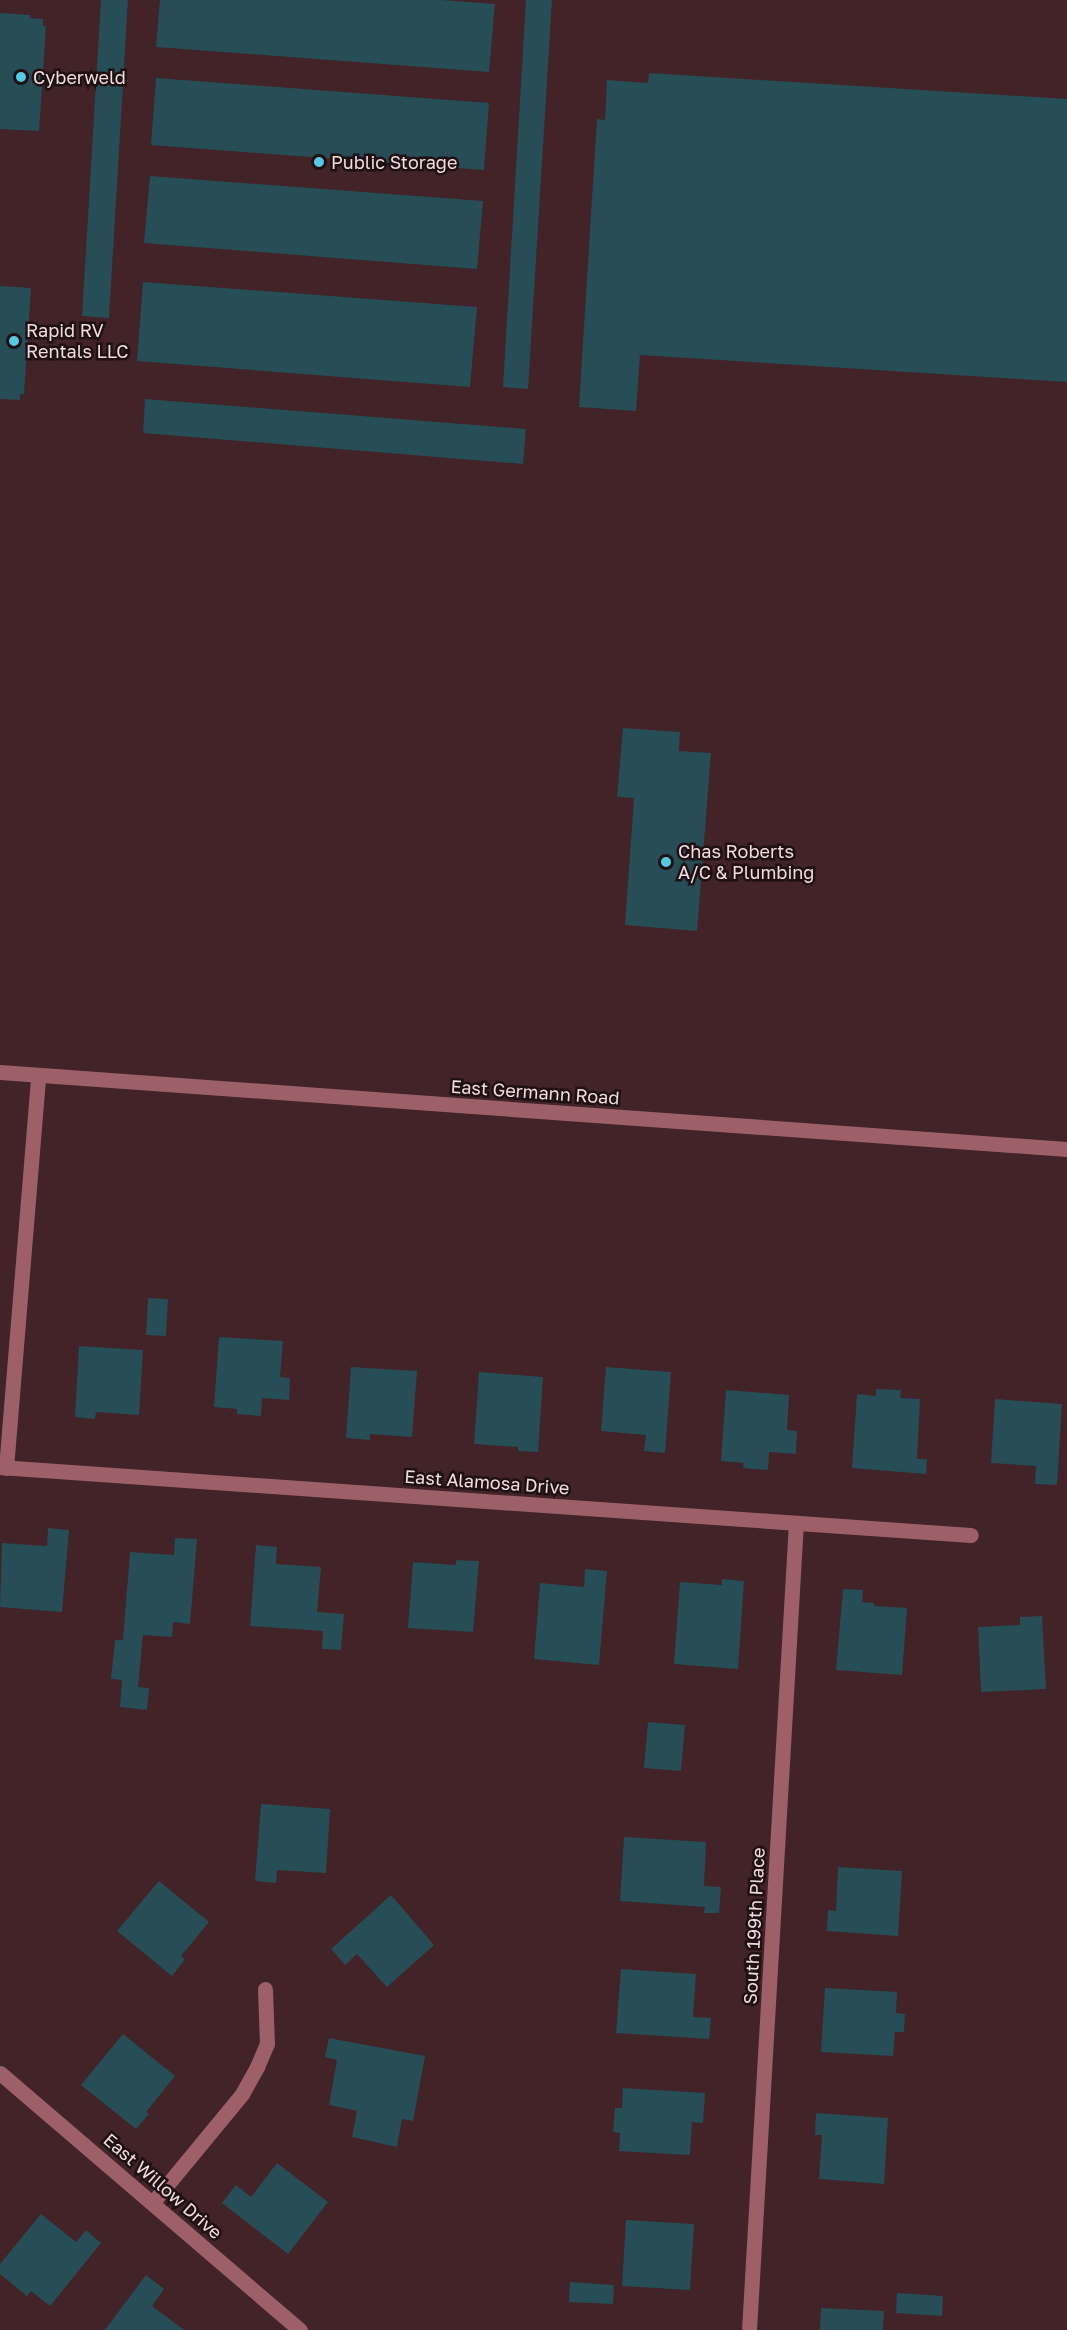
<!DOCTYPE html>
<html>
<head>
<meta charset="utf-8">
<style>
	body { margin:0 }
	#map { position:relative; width:1067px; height:2330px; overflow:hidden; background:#412328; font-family:"Golos Text",sans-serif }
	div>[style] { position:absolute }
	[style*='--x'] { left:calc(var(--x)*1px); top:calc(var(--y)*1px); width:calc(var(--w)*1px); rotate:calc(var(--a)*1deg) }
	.building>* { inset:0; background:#274d56 }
	.minor>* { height:15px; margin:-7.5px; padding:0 7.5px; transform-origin:7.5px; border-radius:7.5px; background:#9d6069 }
	.dots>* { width:16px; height:16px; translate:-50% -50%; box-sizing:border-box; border:3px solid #1f1113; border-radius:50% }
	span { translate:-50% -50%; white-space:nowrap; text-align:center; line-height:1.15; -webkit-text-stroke:5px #1f1113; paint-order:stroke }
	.poi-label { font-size:18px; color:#f1dddf }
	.left { translate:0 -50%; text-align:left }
	.street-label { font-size:18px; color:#f1dddf }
</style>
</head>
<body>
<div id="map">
	<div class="building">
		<div style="clip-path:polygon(101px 0,128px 0,109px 318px,82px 316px)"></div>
		<div style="clip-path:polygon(160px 0,442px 0,495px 4px,489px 72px,156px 47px)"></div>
		<div style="clip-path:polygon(526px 0,552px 0,528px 389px,503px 387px)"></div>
		<div style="clip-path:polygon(0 13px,30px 15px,30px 18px,43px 19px,43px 26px,46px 26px,39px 131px,0 129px)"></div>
		<div style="clip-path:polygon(649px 73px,1067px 99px,1067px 382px,640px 355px,636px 411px,579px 407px,597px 119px,605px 120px,607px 80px,648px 83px)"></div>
		<div style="clip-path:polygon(156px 78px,489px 103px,484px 170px,151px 145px)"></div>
		<div style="clip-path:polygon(150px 176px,483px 201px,477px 269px,144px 243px)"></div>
		<div style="clip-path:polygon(143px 282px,477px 307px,470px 387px,137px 361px)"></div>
		<div style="clip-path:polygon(0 286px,31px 288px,24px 394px,20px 394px,20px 400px,0 399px)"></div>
		<div style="clip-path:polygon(145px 399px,526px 429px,523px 464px,143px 433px)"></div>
		<div style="clip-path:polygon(623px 728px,680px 732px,679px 751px,711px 753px,697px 931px,625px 925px,634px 798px,617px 797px)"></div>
		<div style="clip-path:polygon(148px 1298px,168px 1299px,166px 1336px,146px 1335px)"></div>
		<div style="clip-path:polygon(219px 1337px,283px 1341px,280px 1377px,290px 1378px,289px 1400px,262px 1398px,261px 1416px,237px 1414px,237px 1409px,214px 1407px)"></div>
		<div style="clip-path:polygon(79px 1346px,143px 1350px,139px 1415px,96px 1412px,95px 1419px,75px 1417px)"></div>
		<div style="clip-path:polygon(351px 1367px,417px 1371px,412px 1437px,370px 1434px,370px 1440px,346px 1438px)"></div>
		<div style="clip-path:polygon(606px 1367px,671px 1372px,665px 1453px,644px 1451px,646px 1435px,601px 1431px)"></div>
		<div style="clip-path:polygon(479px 1372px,543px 1377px,538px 1452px,518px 1451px,518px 1447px,474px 1444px)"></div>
		<div style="clip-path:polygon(876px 1389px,901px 1390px,900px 1398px,920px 1399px,917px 1459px,927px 1459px,926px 1474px,852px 1468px,857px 1394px,876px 1396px)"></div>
		<div style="clip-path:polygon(726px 1390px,789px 1395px,787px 1430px,797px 1431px,796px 1454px,769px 1452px,768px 1470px,743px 1468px,744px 1463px,721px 1461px)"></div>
		<div style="clip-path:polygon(995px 1399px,1062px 1404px,1057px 1485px,1035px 1484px,1036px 1466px,991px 1463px)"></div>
		<div style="clip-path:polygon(48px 1528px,69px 1530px,62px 1612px,0 1607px,2px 1543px,47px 1546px)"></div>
		<div style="clip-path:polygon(175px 1538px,197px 1539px,190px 1624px,173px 1622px,172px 1637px,143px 1635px,138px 1687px,149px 1688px,147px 1710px,120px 1707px,122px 1680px,111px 1679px,115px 1640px,123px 1640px,130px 1552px,174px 1555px)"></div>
		<div style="clip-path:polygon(256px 1545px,277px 1547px,276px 1564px,321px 1567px,317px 1612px,344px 1614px,341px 1650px,322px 1649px,323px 1631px,250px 1626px)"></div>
		<div style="clip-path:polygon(456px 1560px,479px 1561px,473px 1632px,408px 1628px,413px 1562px,456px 1565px)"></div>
		<div style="clip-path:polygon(585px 1569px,607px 1571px,599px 1665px,534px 1659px,540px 1583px,584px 1587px)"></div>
		<div style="clip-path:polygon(722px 1579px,744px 1581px,738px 1669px,674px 1664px,680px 1582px,722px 1585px)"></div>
		<div style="clip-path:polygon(843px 1589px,863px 1590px,862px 1602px,874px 1603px,874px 1606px,907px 1608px,902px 1675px,836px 1670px)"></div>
		<div style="clip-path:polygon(1042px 1616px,1046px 1689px,981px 1692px,978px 1627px,1020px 1625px,1020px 1617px)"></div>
		<div style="clip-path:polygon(648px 1722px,685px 1725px,681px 1771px,644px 1768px)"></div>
		<div style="clip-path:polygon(261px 1804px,330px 1809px,326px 1873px,277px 1870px,276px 1883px,255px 1881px)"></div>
		<div style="clip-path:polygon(624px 1837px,706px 1842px,704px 1886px,721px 1887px,719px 1913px,704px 1913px,705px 1907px,620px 1901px)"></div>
		<div style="clip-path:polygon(838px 1867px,902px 1871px,898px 1936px,827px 1931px,828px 1910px,836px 1911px)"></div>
		<div style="clip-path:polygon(159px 1881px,209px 1922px,181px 1956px,185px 1959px,172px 1976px,117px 1931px)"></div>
		<div style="clip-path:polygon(391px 1895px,434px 1945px,387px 1987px,357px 1954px,345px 1965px,331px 1949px)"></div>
		<div style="clip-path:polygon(621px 1969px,696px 1974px,693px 2017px,711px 2018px,709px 2039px,616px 2033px)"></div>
		<div style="clip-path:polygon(825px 1988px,897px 1992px,896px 2013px,905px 2014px,904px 2032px,895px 2032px,893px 2056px,821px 2052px)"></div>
		<div style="clip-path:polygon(123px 2034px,175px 2076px,146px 2112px,149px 2114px,136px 2129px,81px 2085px)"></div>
		<div style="clip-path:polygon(329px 2038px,425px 2056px,413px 2121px,402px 2119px,397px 2147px,352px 2137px,357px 2111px,329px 2105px,337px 2060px,325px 2057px)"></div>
		<div style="clip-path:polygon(623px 2088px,705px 2093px,703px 2123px,692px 2122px,690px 2155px,619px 2151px,620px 2133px,613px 2132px,615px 2108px,622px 2108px)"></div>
		<div style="clip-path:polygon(816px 2113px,888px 2118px,884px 2184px,819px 2179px,822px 2135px,815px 2135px)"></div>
		<div style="clip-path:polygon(277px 2163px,328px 2202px,288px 2254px,222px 2203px,236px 2185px,251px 2197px)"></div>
		<div style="clip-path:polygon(41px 2214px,76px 2242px,86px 2230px,101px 2243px,50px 2306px,31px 2291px,27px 2296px,0 2274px,0 2264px)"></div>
		<div style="clip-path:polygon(626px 2220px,694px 2224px,690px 2290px,622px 2286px)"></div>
		<div style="clip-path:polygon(146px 2275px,164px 2289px,152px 2306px,184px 2330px,105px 2330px)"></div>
		<div style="clip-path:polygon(570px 2282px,614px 2285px,613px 2304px,569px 2302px)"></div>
		<div style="clip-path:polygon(897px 2293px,943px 2296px,942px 2316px,896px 2313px)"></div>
		<div style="clip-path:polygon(821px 2308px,884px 2311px,883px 2330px,820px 2330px)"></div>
	</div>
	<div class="minor">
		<div style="--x:0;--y:1072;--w:1070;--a:4.13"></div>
		<div style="--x:0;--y:1467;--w:973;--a:4.01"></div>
		<div style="--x:6;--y:1468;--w:394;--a:-85.3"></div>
		<div style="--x:0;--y:2073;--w:395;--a:40.6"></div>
		<div style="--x:153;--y:2202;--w:140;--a:-50.5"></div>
		<div style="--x:242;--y:2094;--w:31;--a:-61"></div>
		<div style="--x:257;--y:2067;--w:25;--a:-67"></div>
		<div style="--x:267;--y:2044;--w:55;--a:-92.1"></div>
		<div style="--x:749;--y:2330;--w:808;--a:-86.67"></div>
	</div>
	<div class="dots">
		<div style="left:21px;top:77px;background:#57c9e2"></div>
		<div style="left:319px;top:162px;background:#57c9e2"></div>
		<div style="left:14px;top:341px;background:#57c9e2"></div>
		<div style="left:666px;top:862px;background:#57c9e2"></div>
	</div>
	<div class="poi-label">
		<span class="left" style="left:33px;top:77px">Cyberweld</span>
		<span class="left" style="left:331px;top:162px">Public Storage</span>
		<span class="left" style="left:26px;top:341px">Rapid RV<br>Rentals LLC</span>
		<span class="left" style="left:678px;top:862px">Chas Roberts<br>A/C &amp; Plumbing</span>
	</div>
	<div class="street-label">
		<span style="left:535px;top:1092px;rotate:4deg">East Germann Road</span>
		<span style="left:487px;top:1482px;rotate:4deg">East Alamosa Drive</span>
		<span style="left:754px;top:1926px;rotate:-87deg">South 199th Place</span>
		<span style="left:163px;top:2186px;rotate:41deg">East Willow Drive</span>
	</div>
</div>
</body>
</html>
